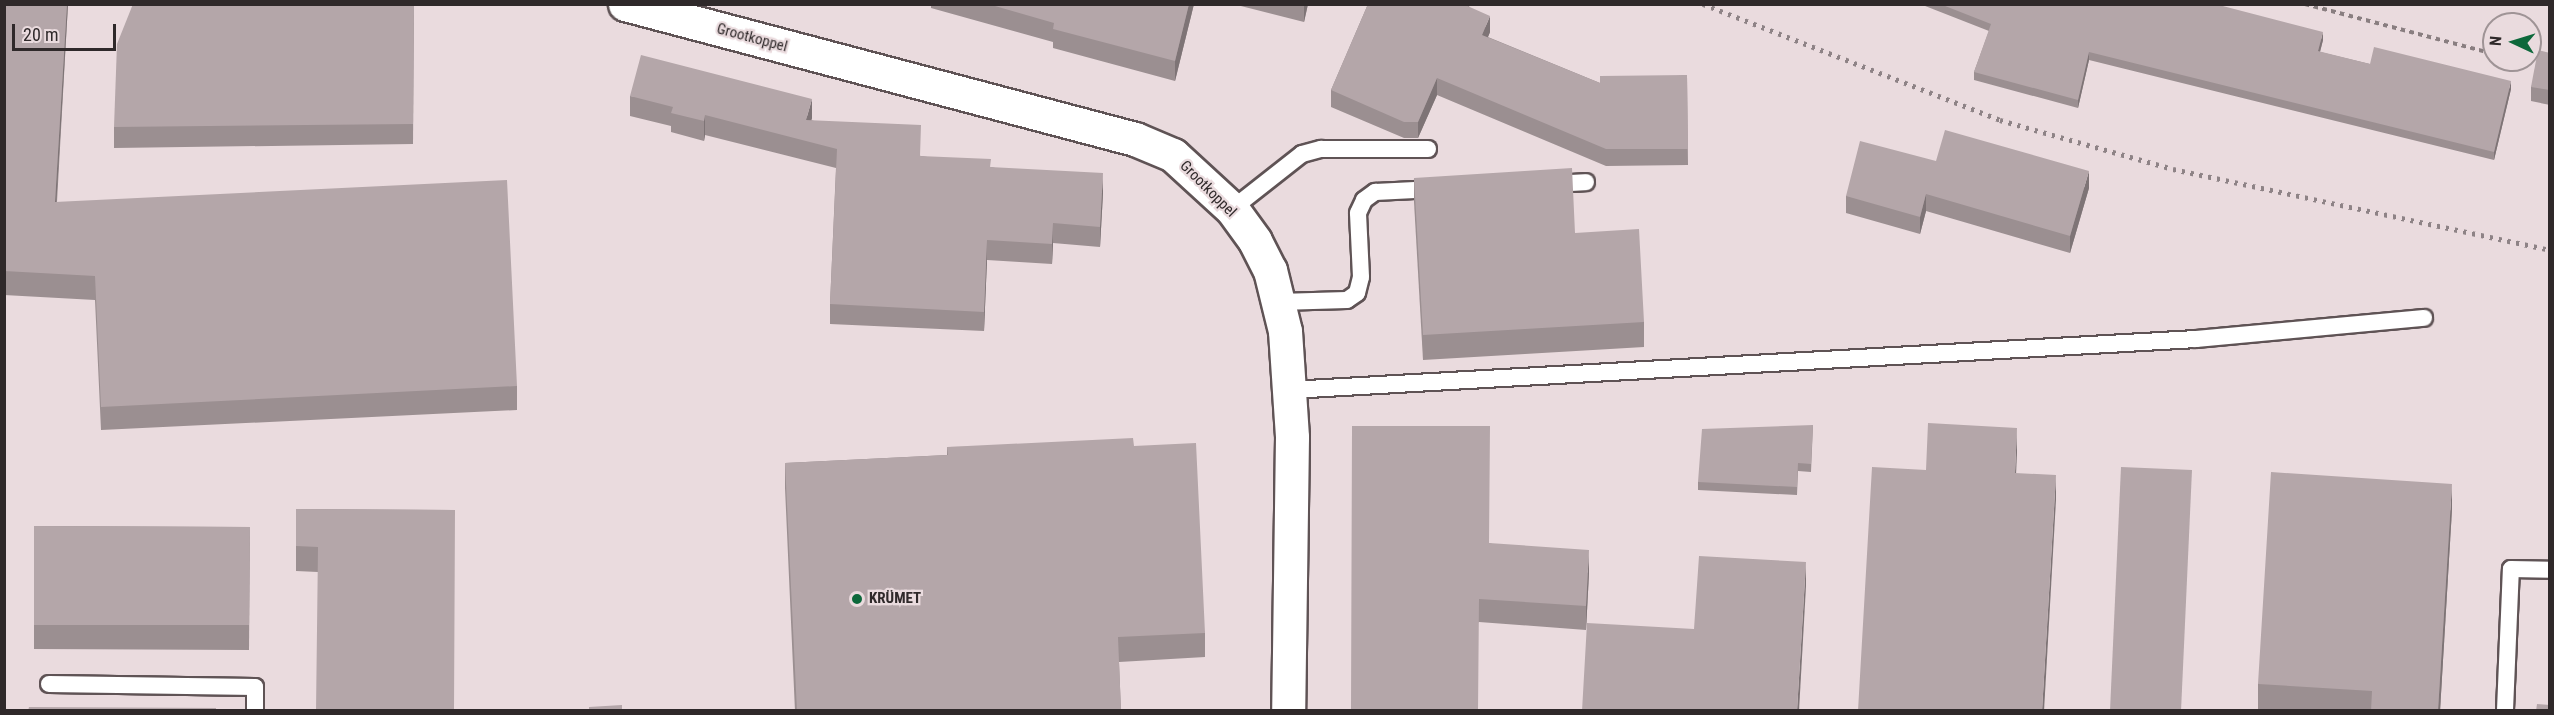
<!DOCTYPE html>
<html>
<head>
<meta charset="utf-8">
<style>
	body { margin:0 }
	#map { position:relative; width:2554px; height:715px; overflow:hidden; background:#eadbde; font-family:"Roboto Condensed",sans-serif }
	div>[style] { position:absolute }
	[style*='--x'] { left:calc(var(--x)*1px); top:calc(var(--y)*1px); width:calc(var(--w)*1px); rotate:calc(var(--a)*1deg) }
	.path>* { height:4px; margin-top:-2px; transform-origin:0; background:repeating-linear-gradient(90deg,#897e80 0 4.5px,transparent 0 9px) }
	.roads { filter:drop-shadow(2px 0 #5f5355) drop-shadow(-2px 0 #5f5355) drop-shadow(0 2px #5f5355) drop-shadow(0 -2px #5f5355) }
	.service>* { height:16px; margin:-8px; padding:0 8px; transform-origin:8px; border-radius:8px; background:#fff }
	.minor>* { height:33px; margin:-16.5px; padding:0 16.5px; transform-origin:16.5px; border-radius:16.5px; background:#fff }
	.rail>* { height:4.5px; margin-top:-2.25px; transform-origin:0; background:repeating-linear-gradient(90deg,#8e8386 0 3px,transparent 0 9px) }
	.wall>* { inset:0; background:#9b8f91 }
	.shaded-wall>* { inset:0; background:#7e7476 }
	.building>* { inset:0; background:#b4a6a9 }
	.dots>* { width:16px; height:16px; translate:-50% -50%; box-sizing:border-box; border:3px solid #eadbde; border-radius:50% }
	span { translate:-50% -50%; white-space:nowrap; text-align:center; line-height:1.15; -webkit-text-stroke:4.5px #eadbde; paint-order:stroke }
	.street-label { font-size:15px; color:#2f292a }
	.poi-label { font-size:15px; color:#2f292a; font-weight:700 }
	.left { translate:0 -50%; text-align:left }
	.frame { position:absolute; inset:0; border:6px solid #2f292a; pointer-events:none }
	.north { position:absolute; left:2482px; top:12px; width:60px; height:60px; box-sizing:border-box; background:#eadbde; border:2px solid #9f9496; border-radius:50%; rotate:274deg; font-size:16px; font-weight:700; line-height:24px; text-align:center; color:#2f292a }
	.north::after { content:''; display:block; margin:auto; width:21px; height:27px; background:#0d683b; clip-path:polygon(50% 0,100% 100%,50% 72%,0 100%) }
	.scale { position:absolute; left:12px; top:24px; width:104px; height:27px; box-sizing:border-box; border:3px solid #2f292a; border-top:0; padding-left:8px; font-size:18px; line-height:21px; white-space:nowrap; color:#2f292a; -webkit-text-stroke:4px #eadbde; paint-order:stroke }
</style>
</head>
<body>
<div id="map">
	<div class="path">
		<div style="--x:2305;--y:4;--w:196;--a:14.8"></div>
		<div style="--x:2518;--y:60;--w:13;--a:13"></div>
	</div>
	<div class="roads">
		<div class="service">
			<div style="--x:1550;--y:184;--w:36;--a:-3"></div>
			<div style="--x:1232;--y:209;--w:89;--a:-38.2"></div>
			<div style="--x:1302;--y:154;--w:20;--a:-15"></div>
			<div style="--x:1321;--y:149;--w:107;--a:0"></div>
			<div style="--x:1279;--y:302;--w:68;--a:-1.7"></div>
			<div style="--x:1347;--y:300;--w:12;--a:-35"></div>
			<div style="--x:1357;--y:293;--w:16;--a:-76"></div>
			<div style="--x:1361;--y:277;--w:64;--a:-92.7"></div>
			<div style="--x:1358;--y:213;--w:14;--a:-65"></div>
			<div style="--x:1364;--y:200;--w:14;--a:-36"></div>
			<div style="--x:1375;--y:192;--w:60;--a:-2.9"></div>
			<div style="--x:1290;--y:390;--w:907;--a:-3.22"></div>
			<div style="--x:2196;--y:339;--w:229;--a:-5.3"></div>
			<div style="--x:49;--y:684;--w:206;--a:0.8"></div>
			<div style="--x:255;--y:687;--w:23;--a:90"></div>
			<div style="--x:2505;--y:710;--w:141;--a:-87.6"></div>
			<div style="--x:2511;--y:569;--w:39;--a:1"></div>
		</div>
		<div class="minor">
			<div style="--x:625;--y:4;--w:528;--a:14.83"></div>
			<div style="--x:1135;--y:139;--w:41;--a:22.8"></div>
			<div style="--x:1173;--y:155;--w:80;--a:42.5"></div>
			<div style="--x:1232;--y:209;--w:39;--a:54"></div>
			<div style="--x:1255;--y:241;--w:33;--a:63"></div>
			<div style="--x:1270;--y:270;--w:63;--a:76.2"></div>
			<div style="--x:1285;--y:331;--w:106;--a:86.2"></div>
			<div style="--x:1292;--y:437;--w:273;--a:90.8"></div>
		</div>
	</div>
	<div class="rail">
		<div style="--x:1703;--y:4;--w:319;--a:21.3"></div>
		<div style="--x:2000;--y:120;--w:180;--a:15.8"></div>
		<div style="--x:2173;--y:169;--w:386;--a:12.1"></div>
	</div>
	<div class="wall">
		<div style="clip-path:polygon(4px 4px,68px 4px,57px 202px,517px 386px,517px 410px,101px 430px,95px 300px,4px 295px)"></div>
		<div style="clip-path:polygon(414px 4px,413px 144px,114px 148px,114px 127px)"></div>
		<div style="clip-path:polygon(931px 4px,1194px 4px,1175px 81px,1053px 48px,1053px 42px,931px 8px)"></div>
		<div style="clip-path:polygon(1233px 4px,1308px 4px,1304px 22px)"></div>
		<div style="clip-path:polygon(1368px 4px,1470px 4px,1469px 7px,1490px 32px,1488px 37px,1600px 83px,1687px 75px,1688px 165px,1606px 166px,1437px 95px,1418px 138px,1404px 138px,1331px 107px,1331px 90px)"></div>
		<div style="clip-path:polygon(1920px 4px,2215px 4px,2323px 40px,2320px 52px,2370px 64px,2511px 89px,2494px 160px,2089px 60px,2078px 108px,1974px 80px,1974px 72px,1989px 31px)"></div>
		<div style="clip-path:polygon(2550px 53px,2550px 105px,2531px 101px,2531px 87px)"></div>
		<div style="clip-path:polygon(630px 96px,812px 118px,811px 120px,921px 156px,991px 167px,1103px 193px,1100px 247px,1053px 243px,1052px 264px,987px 260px,984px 331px,830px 324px,830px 304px,836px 168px,705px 135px,704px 141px,671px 132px,671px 126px,630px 116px)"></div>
		<div style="clip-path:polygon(1936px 161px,2089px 188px,2070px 253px,1926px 211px,1920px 234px,1846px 213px,1846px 196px)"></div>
		<div style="clip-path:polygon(1414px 178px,1575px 233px,1644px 322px,1644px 347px,1423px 360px,1414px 202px)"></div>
		<div style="clip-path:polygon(1813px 425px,1811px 472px,1798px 471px,1797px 495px,1698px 490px,1698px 482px)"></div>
		<div style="clip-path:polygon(1134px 446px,1205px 633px,1205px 657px,1119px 662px,1121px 711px,795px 711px,785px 488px,785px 463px,947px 455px,947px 447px)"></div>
		<div style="clip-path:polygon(296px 509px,455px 510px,318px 572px,296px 571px)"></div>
		<div style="clip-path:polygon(2452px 509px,2440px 711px,2283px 711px,2258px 709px,2258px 684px)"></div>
		<div style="clip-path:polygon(34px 526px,250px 527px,249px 650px,34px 649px)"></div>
		<div style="clip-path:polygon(1489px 543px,1589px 573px,1586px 630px,1479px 622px,1351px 711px)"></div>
	</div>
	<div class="shaded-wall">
		<div style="clip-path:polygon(67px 4px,68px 4px,55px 225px,55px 202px)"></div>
		<div style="clip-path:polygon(1189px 4px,1194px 4px,1175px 81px,1175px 61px)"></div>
		<div style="clip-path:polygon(1304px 4px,1308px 4px,1304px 22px)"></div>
		<div style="clip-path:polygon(1490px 16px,1490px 32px,1482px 51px,1482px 35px)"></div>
		<div style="clip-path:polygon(2323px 32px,2323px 40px,2318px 59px,2318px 51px)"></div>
		<div style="clip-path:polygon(2089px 52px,2089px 60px,2078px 108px,2078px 100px)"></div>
		<div style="clip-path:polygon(1437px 78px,1437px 95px,1418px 138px,1418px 122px)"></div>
		<div style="clip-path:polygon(2511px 81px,2511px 89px,2494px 160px,2494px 152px)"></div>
		<div style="clip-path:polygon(812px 99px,812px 118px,806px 140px,806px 120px)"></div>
		<div style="clip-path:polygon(705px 115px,705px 135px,704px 141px,704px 121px)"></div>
		<div style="clip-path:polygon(2089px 171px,2089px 188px,2070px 253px,2070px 236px)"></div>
		<div style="clip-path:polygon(1103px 173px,1103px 193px,1100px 247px,1100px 227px)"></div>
		<div style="clip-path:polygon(1926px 194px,1926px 211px,1920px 234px,1920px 217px)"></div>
		<div style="clip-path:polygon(1053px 223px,1053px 243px,1052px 264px,1052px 244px)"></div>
		<div style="clip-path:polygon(987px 240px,987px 260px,984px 331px,984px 312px)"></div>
		<div style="clip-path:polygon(2017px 428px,2017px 453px,2015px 498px,2015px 473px)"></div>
		<div style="clip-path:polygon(2056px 475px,2056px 500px,2044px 711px,2042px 711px)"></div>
		<div style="clip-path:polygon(2452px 484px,2452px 509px,2440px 711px,2438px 711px)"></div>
		<div style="clip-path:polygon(1589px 550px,1589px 573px,1586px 630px,1586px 606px)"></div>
		<div style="clip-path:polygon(1806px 562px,1806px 586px,1799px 711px,1797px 711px)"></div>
	</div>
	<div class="building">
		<div style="clip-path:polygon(4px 4px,67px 4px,55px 202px,507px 180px,517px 386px,101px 407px,95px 276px,4px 271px)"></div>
		<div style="clip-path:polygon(133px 4px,414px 4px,413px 124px,114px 127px,117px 44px)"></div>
		<div style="clip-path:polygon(988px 4px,1189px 4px,1175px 61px,1053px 29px,1054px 23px)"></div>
		<div style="clip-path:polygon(1368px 4px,1463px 4px,1490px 16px,1482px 35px,1600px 83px,1600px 76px,1687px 75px,1688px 149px,1606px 149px,1437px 78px,1418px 122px,1404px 122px,1331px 90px)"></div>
		<div style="clip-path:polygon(1940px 4px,2215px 4px,2323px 32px,2318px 51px,2370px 64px,2374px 47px,2511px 81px,2494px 152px,2089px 52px,2078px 100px,1974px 72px,1991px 24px)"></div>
		<div style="clip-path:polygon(2538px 50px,2550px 53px,2550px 90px,2531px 87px)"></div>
		<div style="clip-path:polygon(641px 55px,812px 99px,806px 120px,921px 125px,920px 156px,991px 159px,990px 167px,1103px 173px,1100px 227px,1053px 223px,1052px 244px,987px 240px,984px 312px,830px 304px,837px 149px,705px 115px,704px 121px,671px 113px,673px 107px,630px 96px)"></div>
		<div style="clip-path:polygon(1945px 130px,2089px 171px,2070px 236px,1926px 194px,1920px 217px,1846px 196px,1860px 141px,1936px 161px)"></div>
		<div style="clip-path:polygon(1572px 168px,1575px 233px,1639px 229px,1644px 322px,1423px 335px,1414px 178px)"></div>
		<div style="clip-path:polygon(1928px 423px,2017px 428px,2015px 473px,2056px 475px,2042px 711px,1858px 711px,1872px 467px,1926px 470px)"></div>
		<div style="clip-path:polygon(1813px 425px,1811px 464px,1798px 463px,1797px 487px,1698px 482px,1702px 429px)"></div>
		<div style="clip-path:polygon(1352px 426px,1490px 426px,1489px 543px,1589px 550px,1586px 606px,1479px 599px,1478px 711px,1351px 711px)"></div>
		<div style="clip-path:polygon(1133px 438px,1134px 446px,1196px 443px,1205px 633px,1118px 637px,1121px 711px,797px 711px,785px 463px,948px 455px,947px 447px)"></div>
		<div style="clip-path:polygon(2121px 467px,2192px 470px,2181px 711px,2110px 711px)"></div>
		<div style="clip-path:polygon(2271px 472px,2452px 484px,2438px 711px,2371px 711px,2372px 691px,2258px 684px)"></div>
		<div style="clip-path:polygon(296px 509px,455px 510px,454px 711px,316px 711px,318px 547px,296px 546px)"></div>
		<div style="clip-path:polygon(34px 526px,250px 527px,249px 625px,34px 625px)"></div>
		<div style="clip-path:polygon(1699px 556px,1806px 562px,1797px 711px,1582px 711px,1587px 623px,1694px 629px)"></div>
		<div style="clip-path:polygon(2537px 704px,2550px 705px,2550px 711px,2536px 711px)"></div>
		<div style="clip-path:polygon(622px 705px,622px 711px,589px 711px,589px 707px)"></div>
		<div style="clip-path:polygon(29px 707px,216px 708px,216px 711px,28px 711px)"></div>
	</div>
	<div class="dots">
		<div style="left:857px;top:599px;background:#0d683b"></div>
	</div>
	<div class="street-label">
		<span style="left:752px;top:38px;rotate:15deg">Grootkoppel</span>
		<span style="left:1208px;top:189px;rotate:45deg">Grootkoppel</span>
	</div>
	<div class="poi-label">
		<span class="left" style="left:869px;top:599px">KRÜMET</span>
	</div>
	<div class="frame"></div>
	<div class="north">N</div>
	<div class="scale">20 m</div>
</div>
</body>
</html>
